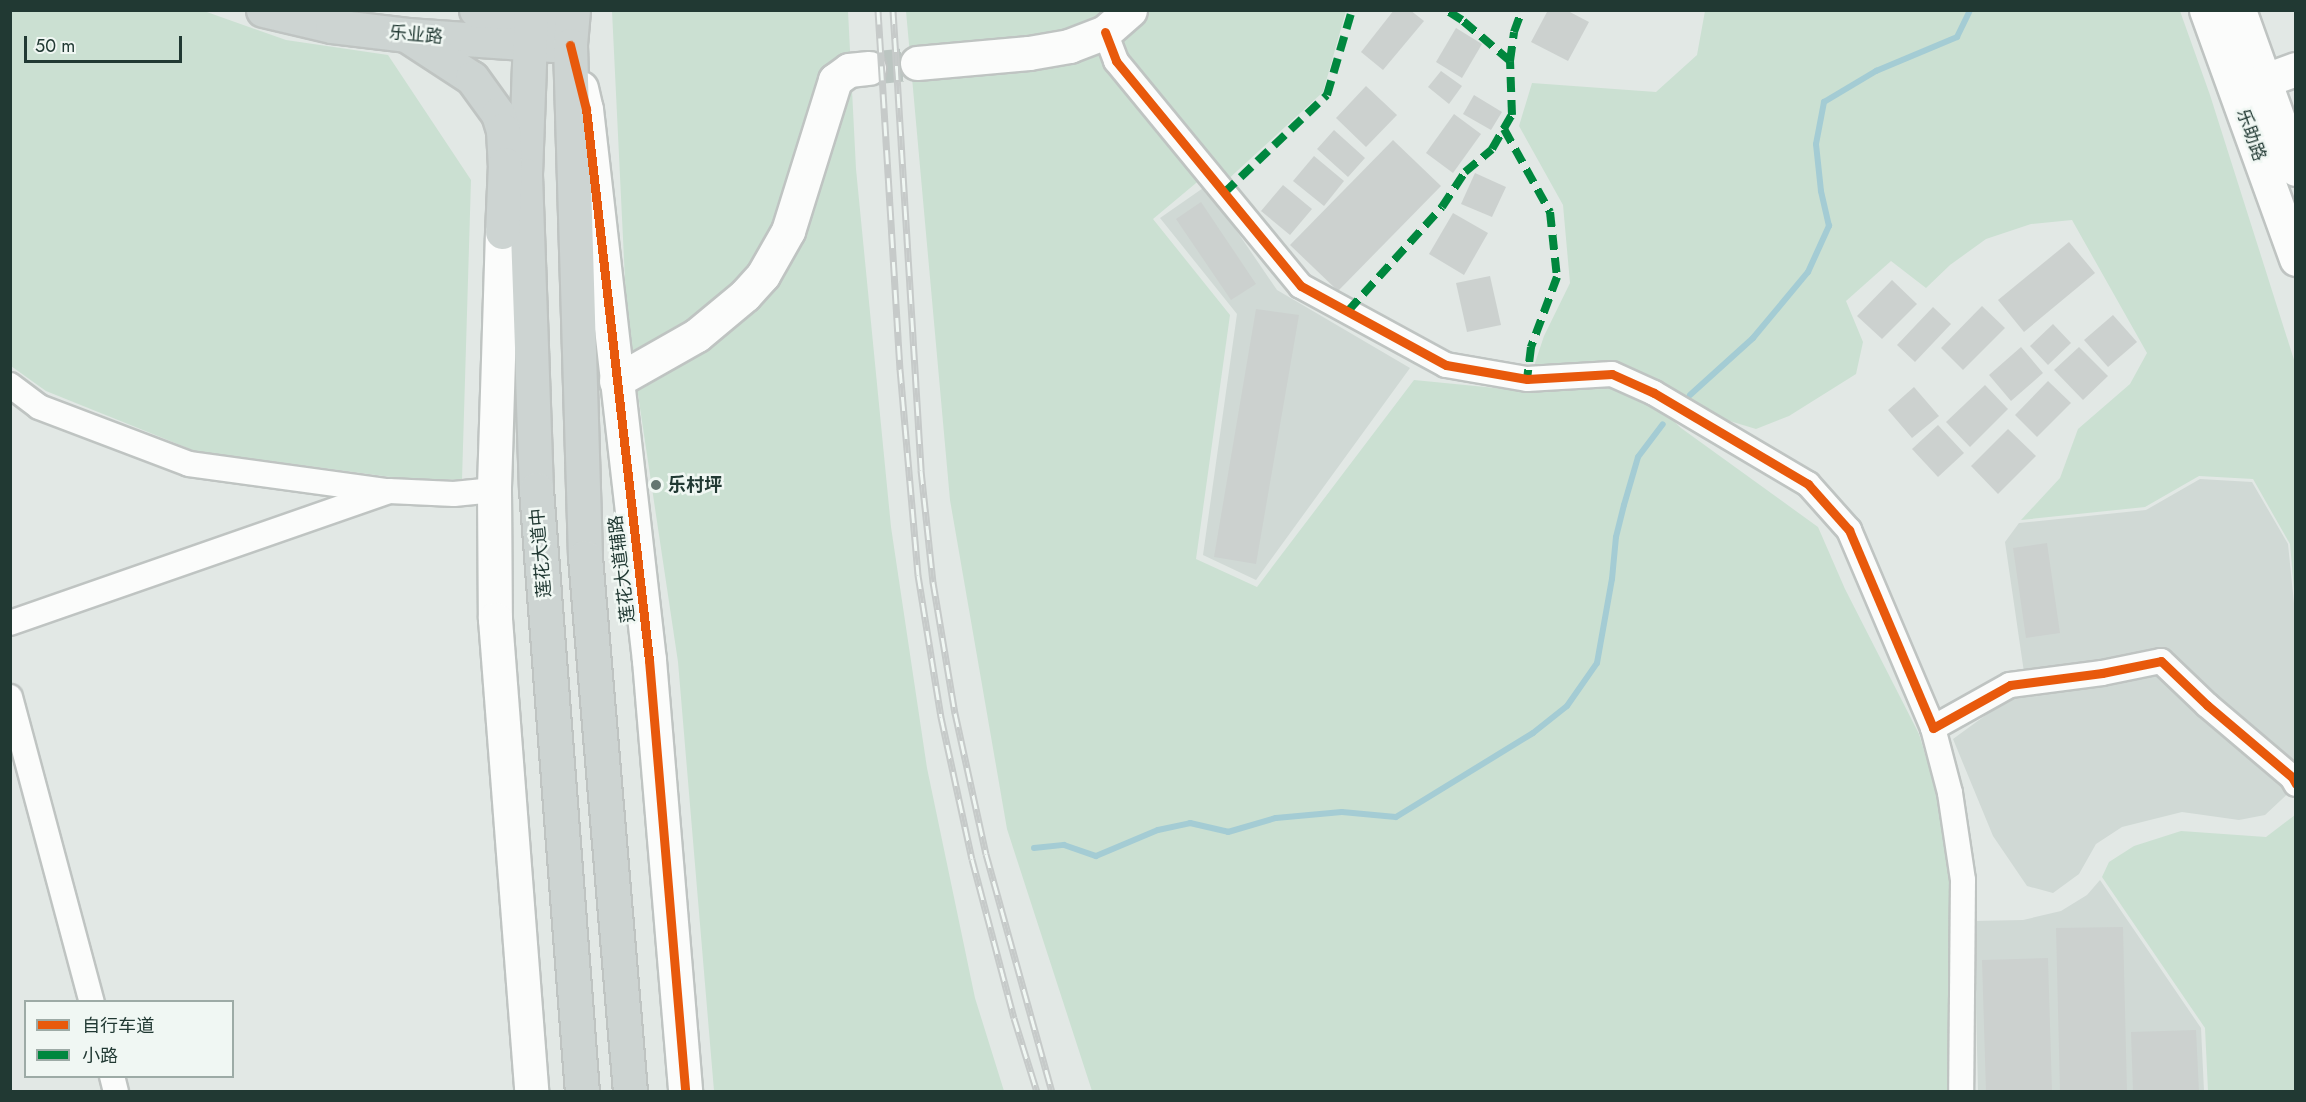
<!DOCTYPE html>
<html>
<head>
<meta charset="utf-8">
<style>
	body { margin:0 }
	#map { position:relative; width:2306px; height:1102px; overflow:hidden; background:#e2e8e5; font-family:Jost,"Noto Sans SC",sans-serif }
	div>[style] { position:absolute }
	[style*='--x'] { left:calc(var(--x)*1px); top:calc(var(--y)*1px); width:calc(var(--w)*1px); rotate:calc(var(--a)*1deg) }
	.built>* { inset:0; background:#d0d9d5 }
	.green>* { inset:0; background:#cbe0d2 }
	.stream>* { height:6px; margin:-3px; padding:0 3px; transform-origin:3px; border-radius:3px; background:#a4ccd4 }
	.building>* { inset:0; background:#ccd1cf }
	.secondary-tunnel>* { height:33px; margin-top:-16.5px; transform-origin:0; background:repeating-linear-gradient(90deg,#bbc5c1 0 33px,transparent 0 49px) }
	.roads { filter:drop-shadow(2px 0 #bfc4c2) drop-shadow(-2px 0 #bfc4c2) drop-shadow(0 2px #bfc4c2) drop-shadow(0 -2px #bfc4c2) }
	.street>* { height:24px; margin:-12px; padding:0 12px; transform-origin:12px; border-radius:12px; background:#fbfcfb }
	.secondary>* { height:33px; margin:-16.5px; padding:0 16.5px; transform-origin:16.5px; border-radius:16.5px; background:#fbfcfb }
	.primary>* { height:33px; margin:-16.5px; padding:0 16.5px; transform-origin:16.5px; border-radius:16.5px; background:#cdd4d2 }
	.rail>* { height:7px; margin-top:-3.5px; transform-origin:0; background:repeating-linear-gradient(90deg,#f0f7f3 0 14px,#c6cac9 0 28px); box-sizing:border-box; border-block:2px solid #c6cac9 }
	.quiet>* { height:8px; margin-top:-4px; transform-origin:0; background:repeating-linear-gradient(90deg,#00873e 0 15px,transparent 0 23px) }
	.cycleway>* { height:9px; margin:-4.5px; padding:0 4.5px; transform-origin:4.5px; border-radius:4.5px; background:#e8590c }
	.dots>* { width:16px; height:16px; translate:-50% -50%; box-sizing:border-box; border:3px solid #f0f7f3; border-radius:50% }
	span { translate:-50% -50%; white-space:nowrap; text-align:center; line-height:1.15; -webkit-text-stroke:5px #f0f7f3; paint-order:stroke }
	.street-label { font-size:18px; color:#213933 }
	.poi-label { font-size:18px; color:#213933; font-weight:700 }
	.left { translate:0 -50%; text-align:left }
	.frame { position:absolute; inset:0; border:12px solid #213933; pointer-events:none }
	.legend { position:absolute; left:24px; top:1000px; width:210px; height:78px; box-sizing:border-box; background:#f0f7f3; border:2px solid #9daba6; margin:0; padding:8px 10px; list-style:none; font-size:18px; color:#213933 }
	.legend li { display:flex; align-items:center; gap:12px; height:30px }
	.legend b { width:30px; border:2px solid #9daba6 }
	.scale { position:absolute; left:24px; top:36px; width:158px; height:27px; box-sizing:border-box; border:3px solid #213933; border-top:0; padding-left:8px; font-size:18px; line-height:21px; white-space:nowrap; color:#213933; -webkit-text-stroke:4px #f0f7f3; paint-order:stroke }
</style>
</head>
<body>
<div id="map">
	<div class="built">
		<div style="clip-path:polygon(1206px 186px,1277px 290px,1410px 368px,1256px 580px,1203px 555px,1237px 314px,1160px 218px)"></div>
		<div style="clip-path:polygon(2200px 479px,2252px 482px,2288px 544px,2296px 623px,2295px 787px,2265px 815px,2239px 820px,2182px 812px,2122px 827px,2096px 844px,2079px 874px,2053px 893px,2027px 886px,1993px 836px,1953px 739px,2012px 696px,2027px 693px,2005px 542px,2019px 523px,2146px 510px)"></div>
		<div style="clip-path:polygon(2100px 880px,2201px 1028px,2204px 1091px,1978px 1091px,1974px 921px,2023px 920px,2061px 911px,2087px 895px)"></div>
	</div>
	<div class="green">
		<div style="clip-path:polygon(11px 10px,204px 11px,286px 40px,388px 55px,471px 180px,462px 480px,398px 478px,195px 451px,46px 391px,11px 366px)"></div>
		<div style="clip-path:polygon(612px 11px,848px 11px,856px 169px,891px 527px,927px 768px,975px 998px,1004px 1091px,714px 1091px,678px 662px,627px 321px)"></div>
		<div style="clip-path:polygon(906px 11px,1346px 11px,1323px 92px,1224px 183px,1214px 168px,1153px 219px,1230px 315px,1196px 559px,1257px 587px,1414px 380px,1506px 389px,1615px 386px,1655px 403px,1681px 428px,1818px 527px,1845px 589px,1919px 734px,1937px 794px,1950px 881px,1953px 1091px,1092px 1091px,1007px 829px,950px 500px)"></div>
		<div style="clip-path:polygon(1705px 11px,2180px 11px,2210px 95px,2295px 363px,2295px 601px,2290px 544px,2253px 479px,2199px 476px,2145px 507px,2021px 520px,2060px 478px,2078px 429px,2130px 384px,2147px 353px,2072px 220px,2031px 224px,1986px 239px,1950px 265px,1926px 288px,1891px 261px,1846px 301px,1863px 342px,1856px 374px,1789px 416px,1756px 429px,1710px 415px,1608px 364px,1534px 366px,1544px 336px,1570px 283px,1563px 205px,1519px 126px,1532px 83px,1656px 92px,1697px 55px)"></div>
		<div style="clip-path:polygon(2295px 815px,2295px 1091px,2208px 1091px,2205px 1028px,2102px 877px,2109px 862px,2134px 846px,2181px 831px,2266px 837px)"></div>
	</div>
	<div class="stream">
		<div style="--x:1690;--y:395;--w:85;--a:-42.1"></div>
		<div style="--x:1753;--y:338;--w:86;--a:-50.2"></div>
		<div style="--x:1808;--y:272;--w:51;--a:-65.5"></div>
		<div style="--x:1829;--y:226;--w:36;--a:-103"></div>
		<div style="--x:1821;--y:191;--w:47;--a:-96.1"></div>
		<div style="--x:1816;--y:144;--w:43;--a:-79.2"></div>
		<div style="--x:1824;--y:102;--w:61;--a:-30.8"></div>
		<div style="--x:1876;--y:71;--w:88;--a:-22.8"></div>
		<div style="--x:1957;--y:37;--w:30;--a:-64"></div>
		<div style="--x:1034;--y:848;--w:30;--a:-6"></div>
		<div style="--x:1064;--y:845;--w:34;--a:19"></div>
		<div style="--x:1096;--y:856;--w:67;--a:-22.8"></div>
		<div style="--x:1158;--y:830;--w:33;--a:-12"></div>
		<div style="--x:1190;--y:823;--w:39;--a:13"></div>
		<div style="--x:1228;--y:832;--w:50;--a:-16.3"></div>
		<div style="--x:1276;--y:818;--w:66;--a:-5.2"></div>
		<div style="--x:1342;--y:812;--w:54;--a:5.3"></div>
		<div style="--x:1396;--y:817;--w:161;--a:-31.5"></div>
		<div style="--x:1533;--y:733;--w:43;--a:-38.5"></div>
		<div style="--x:1567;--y:706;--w:52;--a:-55.1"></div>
		<div style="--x:1597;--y:663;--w:85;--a:-79.9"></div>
		<div style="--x:1612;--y:579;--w:42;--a:-84.6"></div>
		<div style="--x:1616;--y:537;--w:33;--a:-76"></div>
		<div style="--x:1624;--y:505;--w:50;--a:-73.7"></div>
		<div style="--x:1638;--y:457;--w:41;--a:-52.9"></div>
	</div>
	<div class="building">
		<div style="clip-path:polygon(1394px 10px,1410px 10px,1424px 21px,1383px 70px,1361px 52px)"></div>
		<div style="clip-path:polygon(1548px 10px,1566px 10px,1589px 22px,1568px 61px,1531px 42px)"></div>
		<div style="clip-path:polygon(1456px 28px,1482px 44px,1462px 78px,1436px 62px)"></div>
		<div style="clip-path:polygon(1441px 71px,1462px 86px,1449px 104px,1428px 87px)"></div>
		<div style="clip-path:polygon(1366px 86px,1397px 115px,1366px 147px,1336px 118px)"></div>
		<div style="clip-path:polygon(1474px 95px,1502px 112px,1491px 130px,1463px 114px)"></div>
		<div style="clip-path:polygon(1454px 114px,1481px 134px,1453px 173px,1426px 153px)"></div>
		<div style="clip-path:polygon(1334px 130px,1365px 158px,1348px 177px,1317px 149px)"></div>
		<div style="clip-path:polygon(1393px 140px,1441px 186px,1338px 291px,1290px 245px)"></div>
		<div style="clip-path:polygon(1314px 156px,1344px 181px,1324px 206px,1293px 181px)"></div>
		<div style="clip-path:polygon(1475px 173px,1506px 187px,1492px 217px,1461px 204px)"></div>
		<div style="clip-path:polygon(1283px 185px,1312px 209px,1290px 235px,1261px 211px)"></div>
		<div style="clip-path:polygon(1201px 202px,1256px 284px,1231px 300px,1176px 219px)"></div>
		<div style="clip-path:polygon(1453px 213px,1488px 233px,1464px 275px,1429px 254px)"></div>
		<div style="clip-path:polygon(2069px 242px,2095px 273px,2024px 332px,1998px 300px)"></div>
		<div style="clip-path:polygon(1490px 276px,1501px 325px,1467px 332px,1456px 283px)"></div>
		<div style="clip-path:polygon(1892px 280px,1917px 304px,1882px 339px,1857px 316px)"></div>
		<div style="clip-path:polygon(1982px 306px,2005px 328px,1963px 370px,1941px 348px)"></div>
		<div style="clip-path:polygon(1933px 307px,1951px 324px,1915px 362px,1897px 345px)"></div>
		<div style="clip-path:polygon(1256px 309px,1299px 315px,1256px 564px,1214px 557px)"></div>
		<div style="clip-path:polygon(2113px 315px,2137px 342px,2108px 367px,2084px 340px)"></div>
		<div style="clip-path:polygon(2053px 324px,2071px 343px,2048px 365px,2030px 346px)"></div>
		<div style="clip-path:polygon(2021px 347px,2043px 373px,2011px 401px,1989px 375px)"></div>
		<div style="clip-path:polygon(2079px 347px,2108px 376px,2083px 400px,2054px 370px)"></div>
		<div style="clip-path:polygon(2048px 381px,2071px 403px,2037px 437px,2015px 415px)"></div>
		<div style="clip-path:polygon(1985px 385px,2008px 409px,1970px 447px,1946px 422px)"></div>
		<div style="clip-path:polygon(1914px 387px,1939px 416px,1912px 438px,1888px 410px)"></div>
		<div style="clip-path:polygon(1938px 425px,1964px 453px,1938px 477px,1912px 449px)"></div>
		<div style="clip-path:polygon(2008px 429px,2036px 456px,1998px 494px,1971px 466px)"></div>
		<div style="clip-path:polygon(2047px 543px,2060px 633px,2026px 638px,2013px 548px)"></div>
		<div style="clip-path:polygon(2123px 927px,2127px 1092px,2060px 1092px,2056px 928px)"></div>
		<div style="clip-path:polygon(2048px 958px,2052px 1092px,1986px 1092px,1982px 960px)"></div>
		<div style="clip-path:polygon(2196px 1030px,2199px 1092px,2133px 1092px,2131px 1032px)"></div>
	</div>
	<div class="secondary-tunnel">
		<div style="--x:869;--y:68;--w:48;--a:-5.9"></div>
	</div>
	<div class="roads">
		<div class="street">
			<div style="--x:1105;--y:32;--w:31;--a:69"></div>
			<div style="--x:1116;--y:61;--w:291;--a:50.6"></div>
			<div style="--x:1301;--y:286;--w:165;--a:28.6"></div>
			<div style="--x:1446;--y:365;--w:82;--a:9.8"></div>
			<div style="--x:1527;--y:379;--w:85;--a:-3.4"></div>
			<div style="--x:1612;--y:374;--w:46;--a:24.3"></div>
			<div style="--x:1654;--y:393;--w:179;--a:30.6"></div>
			<div style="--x:1808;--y:484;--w:62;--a:48.3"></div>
			<div style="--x:1849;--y:530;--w:215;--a:67"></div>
			<div style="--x:1933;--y:728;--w:88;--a:-29.2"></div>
			<div style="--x:2010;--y:685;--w:93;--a:-7.4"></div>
			<div style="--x:2102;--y:673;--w:60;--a:-11.5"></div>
			<div style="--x:2161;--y:661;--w:64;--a:43.7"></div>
			<div style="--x:2207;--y:705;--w:111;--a:40.3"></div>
			<div style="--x:2292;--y:777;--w:8;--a:60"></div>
			<div style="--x:10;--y:385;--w:36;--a:37"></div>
			<div style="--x:39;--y:407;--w:160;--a:20.8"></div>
			<div style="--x:189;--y:464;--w:198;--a:7.8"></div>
			<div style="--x:10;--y:623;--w:401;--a:-19.2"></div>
			<div style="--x:389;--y:491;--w:65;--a:2.6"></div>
			<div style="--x:454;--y:494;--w:40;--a:-5.7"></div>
			<div style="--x:10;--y:697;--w:316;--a:75"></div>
			<div style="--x:1933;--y:728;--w:67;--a:75.3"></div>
			<div style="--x:1950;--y:793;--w:88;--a:81.5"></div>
			<div style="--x:1963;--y:880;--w:212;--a:90.5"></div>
			<div style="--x:112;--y:1076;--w:16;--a:76"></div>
		</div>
		<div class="secondary">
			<div style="--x:2206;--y:10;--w:265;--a:70.1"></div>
			<div style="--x:2239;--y:10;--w:169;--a:70.3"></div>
			<div style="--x:917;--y:63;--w:112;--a:-5.1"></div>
			<div style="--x:1029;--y:53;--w:41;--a:-9.9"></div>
			<div style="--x:1069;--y:46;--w:39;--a:-21"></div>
			<div style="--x:1105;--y:32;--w:33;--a:-41"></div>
			<div style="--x:581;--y:88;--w:22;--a:77"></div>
			<div style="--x:586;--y:109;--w:555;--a:83.48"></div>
			<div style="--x:649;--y:660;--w:433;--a:85.2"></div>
			<div style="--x:2244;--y:88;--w:55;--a:-20.1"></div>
			<div style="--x:502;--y:232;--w:258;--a:91.8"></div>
			<div style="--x:494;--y:490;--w:129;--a:89.6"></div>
			<div style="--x:495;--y:619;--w:474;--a:85.6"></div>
			<div style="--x:616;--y:381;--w:93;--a:-29.6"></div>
			<div style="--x:697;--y:335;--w:62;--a:-39.8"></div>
			<div style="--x:745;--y:295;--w:27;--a:-48"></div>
			<div style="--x:763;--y:275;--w:51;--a:-60.4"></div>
			<div style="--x:788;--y:231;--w:158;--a:-72.7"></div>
			<div style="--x:835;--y:80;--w:17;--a:-36"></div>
			<div style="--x:849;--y:70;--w:20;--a:-6"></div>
		</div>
		<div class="primary">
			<div style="--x:263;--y:10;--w:71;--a:13.1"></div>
			<div style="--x:332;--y:26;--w:76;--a:6.8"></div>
			<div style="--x:407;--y:35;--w:146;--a:3.9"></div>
			<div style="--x:476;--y:10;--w:76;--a:3"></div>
			<div style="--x:531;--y:10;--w:165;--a:92.1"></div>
			<div style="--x:525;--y:175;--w:314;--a:88"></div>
			<div style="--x:536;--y:489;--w:605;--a:85.64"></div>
			<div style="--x:573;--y:10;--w:35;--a:95"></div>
			<div style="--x:570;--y:45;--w:512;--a:88.32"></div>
			<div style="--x:585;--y:557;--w:537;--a:85.19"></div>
			<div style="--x:409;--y:37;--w:75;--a:33.1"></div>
			<div style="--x:472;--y:78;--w:44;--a:54.2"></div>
			<div style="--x:498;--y:114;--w:17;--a:73"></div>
			<div style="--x:503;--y:130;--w:34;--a:87"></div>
			<div style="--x:505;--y:164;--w:68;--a:92.5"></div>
		</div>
	</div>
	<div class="rail">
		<div style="--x:878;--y:10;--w:360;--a:86.5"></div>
		<div style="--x:900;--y:369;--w:207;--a:85"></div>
		<div style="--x:918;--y:575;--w:144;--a:80.8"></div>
		<div style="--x:941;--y:717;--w:145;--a:77.7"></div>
		<div style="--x:972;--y:859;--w:164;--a:75.2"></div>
		<div style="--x:1014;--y:1018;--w:77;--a:72.7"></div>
		<div style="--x:893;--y:10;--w:461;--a:86.5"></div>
		<div style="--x:921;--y:470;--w:113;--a:83.9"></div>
		<div style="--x:933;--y:582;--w:133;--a:80.5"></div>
		<div style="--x:955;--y:713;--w:144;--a:77.6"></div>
		<div style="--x:986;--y:854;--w:247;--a:74.5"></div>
	</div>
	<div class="quiet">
		<div style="--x:1510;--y:61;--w:29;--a:-82"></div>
		<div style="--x:1514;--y:32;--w:23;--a:-70"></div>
		<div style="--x:1504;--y:129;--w:95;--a:61"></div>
		<div style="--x:1550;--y:212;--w:65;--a:83.9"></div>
		<div style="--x:1557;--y:277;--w:75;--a:110.4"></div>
		<div style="--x:1531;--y:347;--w:32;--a:97"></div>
		<div style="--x:1224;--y:193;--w:142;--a:-43.6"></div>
		<div style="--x:1327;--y:95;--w:89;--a:-73.6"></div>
		<div style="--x:1348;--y:311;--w:140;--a:-47.9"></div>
		<div style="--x:1442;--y:207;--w:42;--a:-56.7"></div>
		<div style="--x:1465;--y:172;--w:35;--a:-40"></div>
		<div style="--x:1492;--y:149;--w:39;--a:-60"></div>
		<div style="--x:1512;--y:115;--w:54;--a:-92.1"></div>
		<div style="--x:1510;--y:61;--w:63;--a:-139.5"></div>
		<div style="--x:1462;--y:20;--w:19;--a:-148"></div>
	</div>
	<div class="cycleway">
		<div style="--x:1105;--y:32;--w:31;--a:69"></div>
		<div style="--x:1116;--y:61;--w:291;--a:50.6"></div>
		<div style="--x:1301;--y:286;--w:165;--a:28.6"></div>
		<div style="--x:1446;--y:365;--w:82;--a:9.8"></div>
		<div style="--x:1527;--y:379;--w:85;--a:-3.4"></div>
		<div style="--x:1612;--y:374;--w:46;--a:24.3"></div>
		<div style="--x:1654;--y:393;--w:179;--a:30.6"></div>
		<div style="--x:1808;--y:484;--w:62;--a:48.3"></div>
		<div style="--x:1849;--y:530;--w:215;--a:67"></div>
		<div style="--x:1933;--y:728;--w:88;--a:-29.2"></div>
		<div style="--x:2010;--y:685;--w:93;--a:-7.4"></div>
		<div style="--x:2102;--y:673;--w:60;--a:-11.5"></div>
		<div style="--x:2161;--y:661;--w:64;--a:43.7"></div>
		<div style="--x:2207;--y:705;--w:111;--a:40.3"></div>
		<div style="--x:2292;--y:777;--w:8;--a:60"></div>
		<div style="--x:570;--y:45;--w:66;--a:76"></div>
		<div style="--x:586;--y:109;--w:555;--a:83.48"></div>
		<div style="--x:649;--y:660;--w:433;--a:85.2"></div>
	</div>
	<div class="dots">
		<div style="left:656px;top:485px;background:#657671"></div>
	</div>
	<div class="street-label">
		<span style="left:416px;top:35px;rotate:5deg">乐业路</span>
		<span style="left:2251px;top:135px;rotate:70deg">乐助路</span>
		<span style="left:541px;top:553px;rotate:-95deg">莲花大道中</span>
		<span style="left:622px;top:569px;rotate:-97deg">莲花大道辅路</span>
	</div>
	<div class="poi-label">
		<span class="left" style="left:668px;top:485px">乐村坪</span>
	</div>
	<div class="frame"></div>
	<ul class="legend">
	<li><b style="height:8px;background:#e8590c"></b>自行车道</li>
	<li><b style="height:8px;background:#00873e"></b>小路</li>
	</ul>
	<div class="scale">50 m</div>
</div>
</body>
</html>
